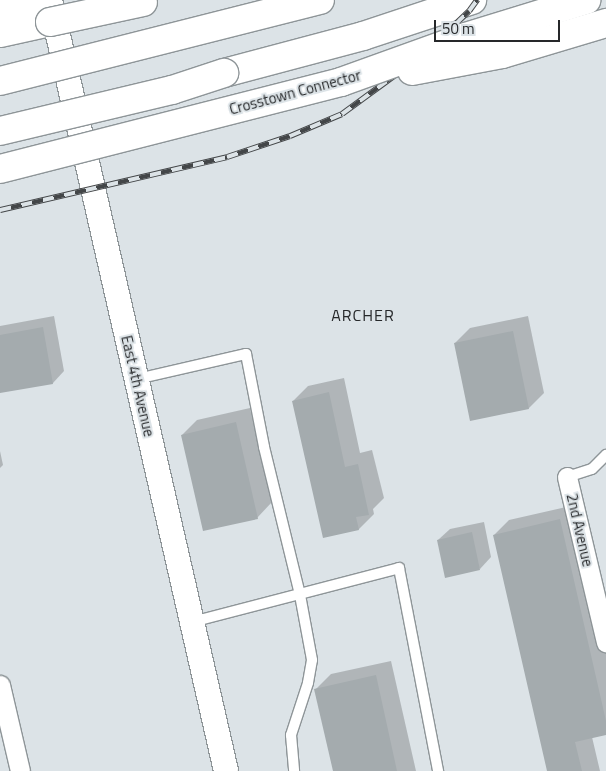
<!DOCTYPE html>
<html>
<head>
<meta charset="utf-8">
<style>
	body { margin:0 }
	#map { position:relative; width:606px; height:771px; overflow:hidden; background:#dce3e7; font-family:"Titillium Web",sans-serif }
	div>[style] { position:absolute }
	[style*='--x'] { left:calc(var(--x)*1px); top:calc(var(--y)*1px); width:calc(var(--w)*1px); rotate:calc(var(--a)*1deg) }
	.shadow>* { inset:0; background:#0003 }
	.building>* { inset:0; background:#a4abae }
	.roads { filter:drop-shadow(1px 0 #8e9598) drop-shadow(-1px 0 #8e9598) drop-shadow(0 1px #8e9598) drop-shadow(0 -1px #8e9598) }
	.service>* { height:10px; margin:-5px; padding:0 5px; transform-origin:5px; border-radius:5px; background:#fff }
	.minor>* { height:19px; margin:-9.5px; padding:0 9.5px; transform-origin:9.5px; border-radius:9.5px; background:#fff }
	.tertiary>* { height:24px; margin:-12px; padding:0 12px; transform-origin:12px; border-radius:12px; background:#fff }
	.motorway>* { height:28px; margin:-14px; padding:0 14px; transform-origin:14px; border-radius:14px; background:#fff }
	.rail>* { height:5.5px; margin-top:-2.75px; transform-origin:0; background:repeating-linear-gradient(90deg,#dce3e7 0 11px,#434648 0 22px); box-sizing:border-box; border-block:1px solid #434648 }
	.bridges { filter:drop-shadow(1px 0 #8e9598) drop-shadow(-1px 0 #8e9598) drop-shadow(0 1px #8e9598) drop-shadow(0 -1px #8e9598) }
	.motorway-bridge>* { height:28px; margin:-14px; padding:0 14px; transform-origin:14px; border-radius:14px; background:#fff }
	span { translate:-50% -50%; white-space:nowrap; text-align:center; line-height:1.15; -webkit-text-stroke:4px #dce3e7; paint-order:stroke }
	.street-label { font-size:15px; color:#26282a }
	.neighbourhood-label { font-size:16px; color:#26282a; letter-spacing:1px }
	.scale { position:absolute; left:434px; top:20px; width:126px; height:22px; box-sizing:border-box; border:2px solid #26282a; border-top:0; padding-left:6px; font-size:15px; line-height:18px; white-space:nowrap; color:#26282a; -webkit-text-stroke:4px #dce3e7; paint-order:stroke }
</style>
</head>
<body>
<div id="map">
	<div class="shadow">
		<div style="clip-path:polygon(54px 316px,64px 371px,53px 383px,0 392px,0 326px)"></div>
		<div style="clip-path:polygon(528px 316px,544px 393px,529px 408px,471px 420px,455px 343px,470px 328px)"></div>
		<div style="clip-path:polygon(344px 378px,360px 453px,372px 450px,384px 498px,373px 509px,374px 514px,359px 529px,324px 536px,293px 401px,308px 386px)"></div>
		<div style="clip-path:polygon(250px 408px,272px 502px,257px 518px,182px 435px,197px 420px)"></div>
		<div style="clip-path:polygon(0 451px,3px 465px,0 468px)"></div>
		<div style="clip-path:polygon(575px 505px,606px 641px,606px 733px,592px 737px,600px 771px,548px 771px,494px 535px,509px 520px)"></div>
		<div style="clip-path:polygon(484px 522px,491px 557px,480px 569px,438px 540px,450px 529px)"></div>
		<div style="clip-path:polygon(391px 661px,416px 771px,334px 771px,316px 689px,331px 674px)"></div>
	</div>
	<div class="building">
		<div style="clip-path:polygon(43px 327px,53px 384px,0 393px,0 335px)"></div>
		<div style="clip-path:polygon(513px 331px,529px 409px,470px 421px,454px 343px)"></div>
		<div style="clip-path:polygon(329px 392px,345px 467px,358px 464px,369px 515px,356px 517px,359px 530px,323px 538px,292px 401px)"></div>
		<div style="clip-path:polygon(236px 422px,258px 519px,203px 531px,181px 435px)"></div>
		<div style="clip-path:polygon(560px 519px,606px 721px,606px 735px,575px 742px,582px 771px,547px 771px,493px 535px)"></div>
		<div style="clip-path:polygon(472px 532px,480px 570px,445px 578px,437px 540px)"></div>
		<div style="clip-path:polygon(376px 675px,397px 771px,333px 771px,314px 689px)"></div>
	</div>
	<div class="roads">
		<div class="service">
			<div style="--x:137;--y:379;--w:112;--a:-12.9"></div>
			<div style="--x:246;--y:354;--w:95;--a:79"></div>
			<div style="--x:264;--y:447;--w:152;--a:76.3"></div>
			<div style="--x:300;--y:595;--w:66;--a:79.5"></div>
			<div style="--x:312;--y:660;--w:23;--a:100"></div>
			<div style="--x:308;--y:683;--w:55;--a:108.1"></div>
			<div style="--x:291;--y:735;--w:36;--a:85"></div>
			<div style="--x:567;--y:477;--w:26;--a:-18"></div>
			<div style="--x:592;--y:469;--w:20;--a:-45"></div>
			<div style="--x:192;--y:622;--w:214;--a:-14.6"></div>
			<div style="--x:399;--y:568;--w:207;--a:79.1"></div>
		</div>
		<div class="minor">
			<div style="--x:567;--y:477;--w:170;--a:76.7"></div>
			<div style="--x:0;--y:685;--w:88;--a:76.9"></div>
		</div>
		<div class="tertiary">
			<div style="--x:50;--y:0;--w:791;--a:77.14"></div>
		</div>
		<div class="motorway">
			<div style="--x:0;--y:8;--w:32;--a:-14"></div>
			<div style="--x:0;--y:33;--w:51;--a:-12.4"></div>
			<div style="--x:224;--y:73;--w:144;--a:-14.9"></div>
			<div style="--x:363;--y:36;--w:115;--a:-18.3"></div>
		</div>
	</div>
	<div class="rail">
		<div style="--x:0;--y:210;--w:233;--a:-13.1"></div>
		<div style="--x:227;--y:157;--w:66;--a:-18.4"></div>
		<div style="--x:290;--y:136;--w:56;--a:-22.9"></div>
		<div style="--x:342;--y:114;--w:102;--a:-36.2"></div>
		<div style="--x:424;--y:54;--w:62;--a:-43.7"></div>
		<div style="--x:469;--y:11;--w:14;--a:-54"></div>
	</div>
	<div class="bridges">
		<div class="motorway-bridge">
			<div style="--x:50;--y:22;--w:95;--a:-12.1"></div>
			<div style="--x:412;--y:71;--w:92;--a:-10.7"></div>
			<div style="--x:502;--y:54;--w:109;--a:-16.6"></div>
			<div style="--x:0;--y:81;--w:330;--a:-14.2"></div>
			<div style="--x:0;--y:131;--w:177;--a:-13.4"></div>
			<div style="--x:172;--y:90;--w:55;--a:-18.1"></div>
			<div style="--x:0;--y:169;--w:352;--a:-14.3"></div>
			<div style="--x:341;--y:82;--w:133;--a:-19.8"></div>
			<div style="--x:466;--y:37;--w:126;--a:-17.1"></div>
		</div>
	</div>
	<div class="street-label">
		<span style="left:295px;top:92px;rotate:-15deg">Crosstown Connector</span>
		<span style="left:138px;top:386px;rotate:77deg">East 4th Avenue</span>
		<span style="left:580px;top:530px;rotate:77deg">2nd Avenue</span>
	</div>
	<div class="neighbourhood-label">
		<span style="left:363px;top:315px">ARCHER</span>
	</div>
	<div class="scale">50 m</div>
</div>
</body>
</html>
